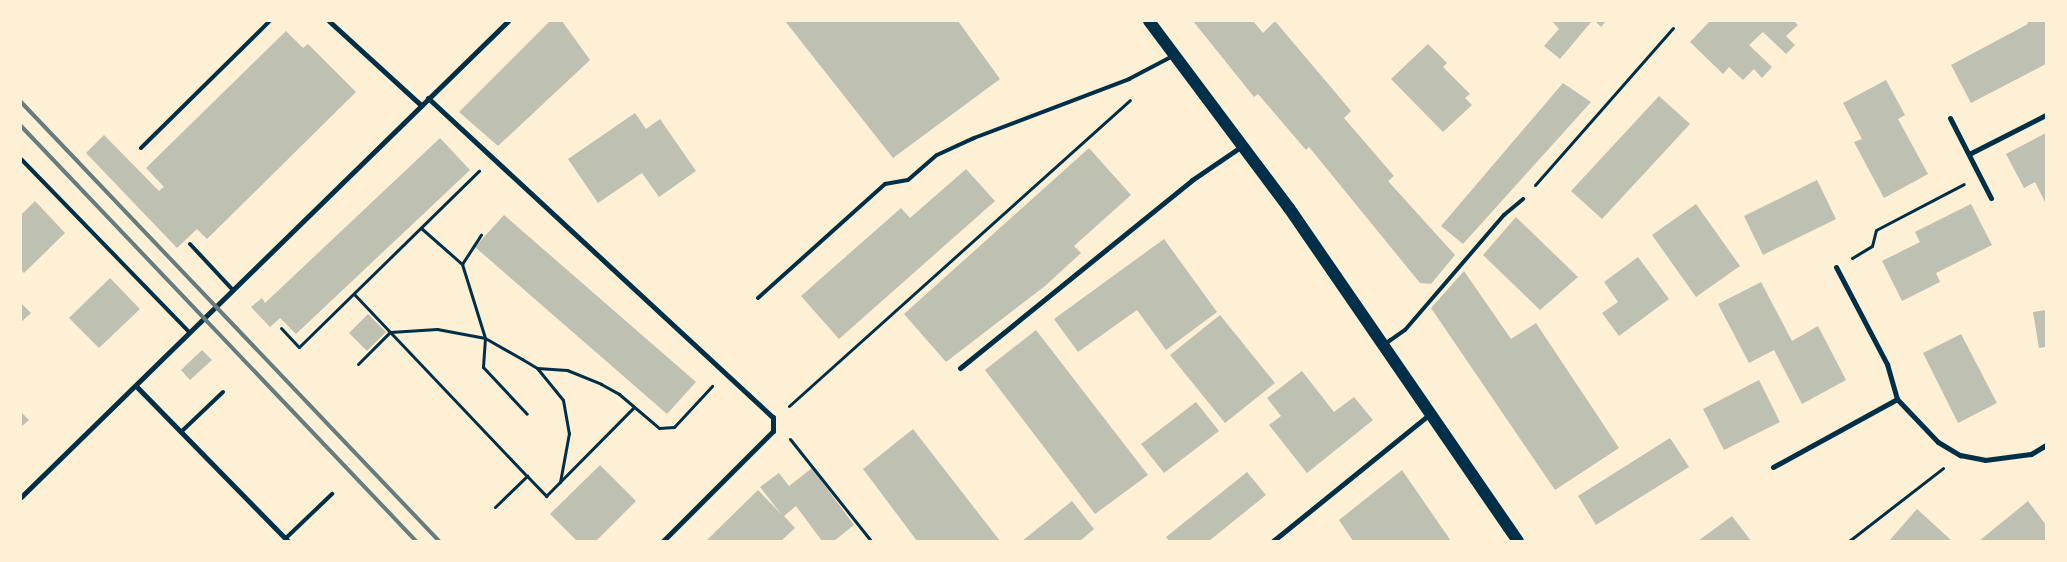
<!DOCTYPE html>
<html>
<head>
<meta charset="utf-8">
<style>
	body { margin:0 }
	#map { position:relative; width:2067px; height:562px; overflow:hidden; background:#fdf0d5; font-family:Lora,serif }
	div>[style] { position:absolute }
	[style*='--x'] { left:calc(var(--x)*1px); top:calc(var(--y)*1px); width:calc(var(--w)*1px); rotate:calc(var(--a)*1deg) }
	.building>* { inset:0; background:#bec0b2 }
	.path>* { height:3px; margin:-1.5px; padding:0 1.5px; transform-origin:1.5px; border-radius:1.5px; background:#003049 }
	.service>* { height:4px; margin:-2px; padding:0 2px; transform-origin:2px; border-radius:2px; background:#003049 }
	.minor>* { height:5px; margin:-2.5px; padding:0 2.5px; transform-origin:2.5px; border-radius:2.5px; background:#003049 }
	.primary>* { height:12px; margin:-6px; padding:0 6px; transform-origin:6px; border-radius:6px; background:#003049 }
	.rail>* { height:4px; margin:-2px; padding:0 2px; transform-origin:2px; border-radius:2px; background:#657d81 }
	span { translate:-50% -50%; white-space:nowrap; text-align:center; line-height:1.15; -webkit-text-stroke:4px #fdf0d5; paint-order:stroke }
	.frame { position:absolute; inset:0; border:22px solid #fdf0d5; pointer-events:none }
</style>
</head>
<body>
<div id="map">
	<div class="building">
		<div style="clip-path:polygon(550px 21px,562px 21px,590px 60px,498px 146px,459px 112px)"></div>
		<div style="clip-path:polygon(785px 21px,958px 21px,1000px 79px,893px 158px)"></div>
		<div style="clip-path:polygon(1193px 21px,1253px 21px,1263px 33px,1275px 21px,1351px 111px,1344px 118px,1394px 176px,1388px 181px,1455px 255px,1431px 284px,1420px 283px,1309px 147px,1306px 150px,1258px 94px,1254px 97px)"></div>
		<div style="clip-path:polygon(1552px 21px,1592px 21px,1560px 59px,1544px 46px,1559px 29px)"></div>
		<div style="clip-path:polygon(1595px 21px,1606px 21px,1601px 27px)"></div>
		<div style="clip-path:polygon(1710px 21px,1794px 21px,1798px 25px,1786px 36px,1795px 45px,1786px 54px,1763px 32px,1749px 45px,1772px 67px,1762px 78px,1754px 69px,1743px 80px,1729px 67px,1723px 74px,1690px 42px)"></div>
		<div style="clip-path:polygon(2027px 21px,2046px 21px,2046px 64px,1971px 103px,1951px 65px,2028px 24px)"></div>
		<div style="clip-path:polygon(286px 31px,303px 48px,308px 44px,356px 92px,207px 239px,197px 229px,177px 248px,86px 153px,104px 135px,159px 191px,164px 187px,146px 168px)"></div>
		<div style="clip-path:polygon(1428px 44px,1447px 63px,1443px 67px,1470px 94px,1465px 98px,1472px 105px,1443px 132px,1391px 79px)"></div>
		<div style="clip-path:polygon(1886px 80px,1905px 115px,1898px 119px,1928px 174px,1884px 198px,1854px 142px,1862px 139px,1843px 103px)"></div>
		<div style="clip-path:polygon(1563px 83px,1591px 102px,1463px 244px,1441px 226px)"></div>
		<div style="clip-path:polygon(1659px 96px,1690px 124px,1602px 219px,1571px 191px)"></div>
		<div style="clip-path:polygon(635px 113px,646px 129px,660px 119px,696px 171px,659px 197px,642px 173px,598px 203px,568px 159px)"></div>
		<div style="clip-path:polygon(2046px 133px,2046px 204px,2035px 182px,2024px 188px,2006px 154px)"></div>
		<div style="clip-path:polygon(440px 138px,470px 170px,296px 334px,280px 318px,270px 327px,251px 307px,262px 298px,265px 303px)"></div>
		<div style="clip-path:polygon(1089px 148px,1131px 195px,1074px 246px,1081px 253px,1045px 286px,946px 362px,904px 314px)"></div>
		<div style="clip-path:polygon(966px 169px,995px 201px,839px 339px,801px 296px,901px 208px,910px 218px)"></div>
		<div style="clip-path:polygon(1817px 180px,1836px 219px,1763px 255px,1744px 216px)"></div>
		<div style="clip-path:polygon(35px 201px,65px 233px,24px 273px,21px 270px,21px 215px)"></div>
		<div style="clip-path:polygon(1696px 204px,1740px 266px,1696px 297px,1652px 235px)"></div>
		<div style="clip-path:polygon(1971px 204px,1992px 245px,1936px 273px,1940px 282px,1902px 301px,1882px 261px,1920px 242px,1915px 232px)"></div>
		<div style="clip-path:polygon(504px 215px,696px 382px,667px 414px,475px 247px)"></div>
		<div style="clip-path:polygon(1516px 217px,1578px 277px,1540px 310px,1483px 255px)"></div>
		<div style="clip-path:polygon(1164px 239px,1217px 312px,1166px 350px,1137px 310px,1078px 352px,1054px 319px)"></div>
		<div style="clip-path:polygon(1638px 257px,1669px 299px,1619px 336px,1602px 313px,1618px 302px,1604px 282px)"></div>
		<div style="clip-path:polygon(1464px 271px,1511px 339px,1536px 323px,1619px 448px,1555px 490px,1431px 308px)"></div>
		<div style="clip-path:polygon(110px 278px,140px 309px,99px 348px,69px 318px)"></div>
		<div style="clip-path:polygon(1761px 282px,1792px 341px,1818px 326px,1846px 380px,1802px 404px,1774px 350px,1749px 363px,1718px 304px)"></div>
		<div style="clip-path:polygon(21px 303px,31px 313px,21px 322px)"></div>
		<div style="clip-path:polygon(2046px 310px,2046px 347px,2039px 348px,2033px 312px)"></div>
		<div style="clip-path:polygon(368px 314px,386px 332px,367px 351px,349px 333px)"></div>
		<div style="clip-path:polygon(1220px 315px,1275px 383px,1225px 423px,1170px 355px)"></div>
		<div style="clip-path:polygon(1036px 330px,1148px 475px,1095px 514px,985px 370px)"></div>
		<div style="clip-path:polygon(1961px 334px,1997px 403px,1958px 423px,1923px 353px)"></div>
		<div style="clip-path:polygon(202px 350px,212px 360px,190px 380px,181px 370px)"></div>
		<div style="clip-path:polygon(1302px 371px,1334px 412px,1354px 397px,1373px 420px,1307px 473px,1269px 425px,1281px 416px,1267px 398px)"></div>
		<div style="clip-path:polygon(1759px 380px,1780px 422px,1724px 450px,1703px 409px)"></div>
		<div style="clip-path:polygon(1196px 402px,1219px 431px,1164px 473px,1141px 444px)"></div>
		<div style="clip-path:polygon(21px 412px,29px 420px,21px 427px)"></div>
		<div style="clip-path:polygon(913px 429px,1000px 541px,917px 541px,863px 469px)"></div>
		<div style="clip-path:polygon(1670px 438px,1689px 467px,1596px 525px,1578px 496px)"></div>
		<div style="clip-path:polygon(600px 465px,636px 501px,596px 541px,577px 541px,550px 514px)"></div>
		<div style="clip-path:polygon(812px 468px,854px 525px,834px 541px,822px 541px,796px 506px,784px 516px,795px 528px,781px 541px,706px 541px,758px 490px,782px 515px,760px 487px,779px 473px,789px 486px)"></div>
		<div style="clip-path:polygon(1402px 470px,1451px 541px,1353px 541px,1339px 520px)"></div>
		<div style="clip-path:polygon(1247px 472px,1266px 495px,1209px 541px,1169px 541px,1166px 537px)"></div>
		<div style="clip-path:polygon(1072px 501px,1094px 529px,1080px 541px,1022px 541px)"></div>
		<div style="clip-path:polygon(2028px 501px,2046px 525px,2046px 541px,1979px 541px)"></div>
		<div style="clip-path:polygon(1917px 509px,1952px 541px,1889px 541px)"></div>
		<div style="clip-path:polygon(1732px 516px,1751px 541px,1698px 541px)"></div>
	</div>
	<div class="path">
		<div style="--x:1535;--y:185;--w:209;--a:-48.7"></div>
		<div style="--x:421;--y:228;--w:55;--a:41.3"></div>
		<div style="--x:462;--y:264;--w:77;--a:72.7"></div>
		<div style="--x:485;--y:338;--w:29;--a:94"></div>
		<div style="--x:483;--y:367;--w:64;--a:46.9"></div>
		<div style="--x:1852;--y:258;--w:23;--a:-31"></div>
		<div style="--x:1872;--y:246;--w:16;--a:-76"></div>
		<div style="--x:1876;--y:230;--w:99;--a:-27.6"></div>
		<div style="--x:462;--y:264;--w:35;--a:-57"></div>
		<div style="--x:354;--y:294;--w:251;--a:46.5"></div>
		<div style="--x:281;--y:328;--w:26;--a:47"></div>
		<div style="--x:299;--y:347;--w:252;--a:-44.4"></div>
		<div style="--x:358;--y:364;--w:45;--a:-45"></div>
		<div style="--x:390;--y:332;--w:47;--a:-3.7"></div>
		<div style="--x:437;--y:329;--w:49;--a:10.6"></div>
		<div style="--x:485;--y:338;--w:43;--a:29.6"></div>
		<div style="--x:522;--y:359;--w:17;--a:31"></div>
		<div style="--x:537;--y:368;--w:41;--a:50.9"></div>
		<div style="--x:563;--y:400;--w:34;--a:80"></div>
		<div style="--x:569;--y:433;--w:50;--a:100.4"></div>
		<div style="--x:537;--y:368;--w:30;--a:4"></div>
		<div style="--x:567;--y:370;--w:37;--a:22"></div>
		<div style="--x:601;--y:384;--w:21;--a:29"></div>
		<div style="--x:619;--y:394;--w:52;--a:40.4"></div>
		<div style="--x:659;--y:428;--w:15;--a:-4"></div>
		<div style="--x:674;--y:427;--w:56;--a:-47.2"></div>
		<div style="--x:789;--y:406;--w:458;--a:-41.9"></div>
		<div style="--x:790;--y:439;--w:130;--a:51.5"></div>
		<div style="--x:495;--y:507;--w:45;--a:-44.1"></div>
		<div style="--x:527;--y:476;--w:28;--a:46"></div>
		<div style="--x:546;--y:496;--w:125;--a:-45.3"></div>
		<div style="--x:1849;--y:541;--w:119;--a:-37.8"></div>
	</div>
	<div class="service">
		<div style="--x:141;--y:148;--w:181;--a:-44.6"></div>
		<div style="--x:21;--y:159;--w:241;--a:45.8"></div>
		<div style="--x:190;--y:244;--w:62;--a:47"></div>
		<div style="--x:758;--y:298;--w:171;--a:-41.9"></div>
		<div style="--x:885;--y:184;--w:23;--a:-10"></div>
		<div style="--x:908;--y:180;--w:38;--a:-41"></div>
		<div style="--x:937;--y:155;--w:41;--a:-24.7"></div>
		<div style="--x:974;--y:138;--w:166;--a:-20.8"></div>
		<div style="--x:1129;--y:79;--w:50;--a:-27.6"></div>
		<div style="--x:1385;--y:344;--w:24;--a:-35"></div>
		<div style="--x:1405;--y:330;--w:152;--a:-49.3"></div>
		<div style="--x:1504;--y:215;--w:25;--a:-40"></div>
		<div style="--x:181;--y:432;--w:58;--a:-43.6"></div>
		<div style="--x:286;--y:538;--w:64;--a:-43.7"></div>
	</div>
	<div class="minor">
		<div style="--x:329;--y:21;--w:125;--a:42.4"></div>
		<div style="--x:428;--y:98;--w:470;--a:42.8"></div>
		<div style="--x:773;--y:417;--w:14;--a:90"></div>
		<div style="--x:773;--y:431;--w:156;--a:135"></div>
		<div style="--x:1950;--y:118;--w:90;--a:62.9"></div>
		<div style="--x:1969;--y:154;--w:86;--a:-26.9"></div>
		<div style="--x:1836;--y:267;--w:110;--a:62.3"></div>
		<div style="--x:1887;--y:364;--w:36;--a:74"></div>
		<div style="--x:1897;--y:399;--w:59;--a:46.4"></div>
		<div style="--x:1938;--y:442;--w:26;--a:31"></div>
		<div style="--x:1960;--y:455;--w:25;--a:11"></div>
		<div style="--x:1985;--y:460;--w:46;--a:-7.4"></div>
		<div style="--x:2031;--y:454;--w:17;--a:-31"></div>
		<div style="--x:960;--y:368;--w:299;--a:-39"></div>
		<div style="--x:1192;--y:180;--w:60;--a:-34.2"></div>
		<div style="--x:136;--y:386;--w:217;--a:45.6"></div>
		<div style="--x:1773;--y:467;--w:141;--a:-28.7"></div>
		<div style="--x:21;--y:497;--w:681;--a:-44.35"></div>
		<div style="--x:1273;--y:541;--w:202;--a:-39"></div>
	</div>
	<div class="primary">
		<div style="--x:1149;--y:21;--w:234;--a:53.2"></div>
		<div style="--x:1289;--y:208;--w:404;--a:55.5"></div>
	</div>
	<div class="rail">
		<div style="--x:21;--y:102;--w:606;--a:46.4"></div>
		<div style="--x:21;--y:126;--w:573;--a:46.41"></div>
	</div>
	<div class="frame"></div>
</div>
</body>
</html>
